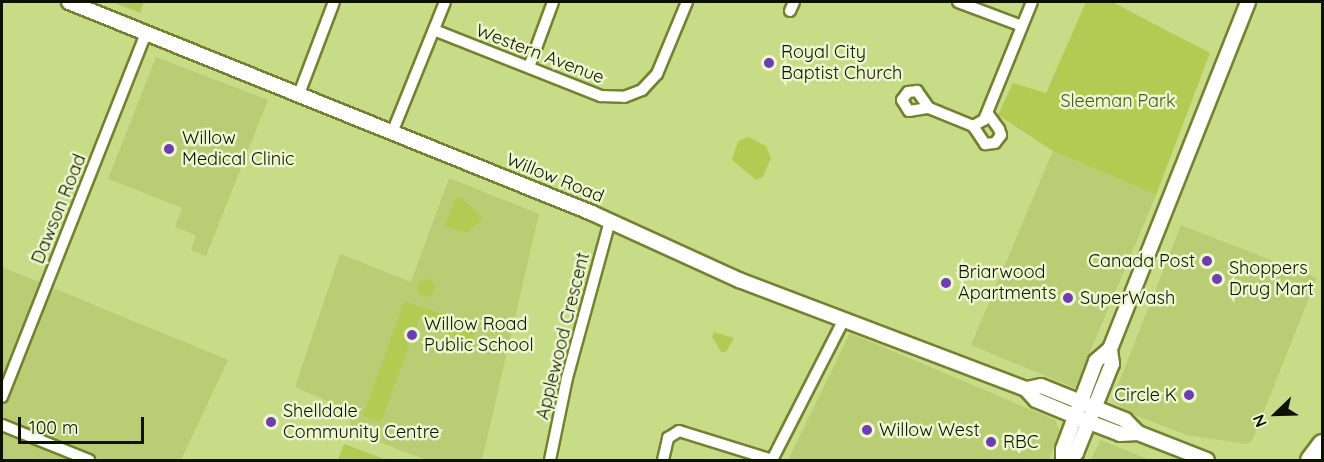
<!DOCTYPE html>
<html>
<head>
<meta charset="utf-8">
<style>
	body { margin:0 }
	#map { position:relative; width:1324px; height:462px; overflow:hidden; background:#c8db87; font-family:Quicksand,sans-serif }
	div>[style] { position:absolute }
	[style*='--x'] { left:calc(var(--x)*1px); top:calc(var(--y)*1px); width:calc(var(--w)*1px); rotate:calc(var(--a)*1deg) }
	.built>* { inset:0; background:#bacd74 }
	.green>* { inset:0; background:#b4cb53 }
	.round { border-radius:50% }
	.roads { filter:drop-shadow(2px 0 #738230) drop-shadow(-2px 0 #738230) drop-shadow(0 2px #738230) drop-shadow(0 -2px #738230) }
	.street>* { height:10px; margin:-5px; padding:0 5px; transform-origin:5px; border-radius:5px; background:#fff }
	.secondary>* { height:14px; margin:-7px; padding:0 7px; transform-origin:7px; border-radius:7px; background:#fff }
	.highway>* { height:18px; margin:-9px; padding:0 9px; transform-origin:9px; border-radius:9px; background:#fff }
	.dots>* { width:16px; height:16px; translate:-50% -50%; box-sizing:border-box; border:3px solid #ecf7ce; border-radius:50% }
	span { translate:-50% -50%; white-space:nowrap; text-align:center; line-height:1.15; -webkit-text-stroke:5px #ecf7ce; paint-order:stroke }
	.poi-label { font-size:18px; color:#0d1100 }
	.left { translate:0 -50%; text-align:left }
	.right { translate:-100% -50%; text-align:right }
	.street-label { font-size:18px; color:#0d1100 }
	.park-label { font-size:18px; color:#4a5420 }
	.frame { position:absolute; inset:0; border:3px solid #0d1100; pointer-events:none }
	.north { position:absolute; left:1246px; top:384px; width:60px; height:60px; -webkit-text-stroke:4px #ecf7ce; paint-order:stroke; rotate:247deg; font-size:16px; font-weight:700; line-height:24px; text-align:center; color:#0d1100 }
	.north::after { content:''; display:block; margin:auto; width:21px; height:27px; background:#0d1100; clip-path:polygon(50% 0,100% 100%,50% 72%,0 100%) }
	.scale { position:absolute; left:18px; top:417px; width:126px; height:27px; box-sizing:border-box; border:3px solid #0d1100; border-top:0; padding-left:8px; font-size:18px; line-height:21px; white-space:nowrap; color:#0d1100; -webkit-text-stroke:4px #ecf7ce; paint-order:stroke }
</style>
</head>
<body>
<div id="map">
	<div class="built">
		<div style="clip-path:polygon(156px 57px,268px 100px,206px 256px,191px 250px,196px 235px,175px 227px,182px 208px,108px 179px)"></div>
		<div style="clip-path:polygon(1053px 151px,1156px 195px,1075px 388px,971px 345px)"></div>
		<div style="clip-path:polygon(449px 178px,539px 214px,482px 460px,426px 460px,361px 435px,350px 427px,350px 411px,295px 387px,340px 254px,411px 282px)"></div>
		<div style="clip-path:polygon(1181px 225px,1317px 278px,1252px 441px,1245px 444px,1187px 435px,1129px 413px,1112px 400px)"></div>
		<div style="clip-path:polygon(2px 267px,228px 360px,181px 460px,2px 460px)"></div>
		<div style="clip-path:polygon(850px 333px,1055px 420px,1060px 431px,1049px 460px,788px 460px)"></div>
		<div style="clip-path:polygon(1100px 440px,1150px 460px,1091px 460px)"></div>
	</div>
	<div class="green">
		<div style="clip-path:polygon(113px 2px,144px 2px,140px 13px)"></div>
		<div style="clip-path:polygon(1086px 2px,1112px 2px,1210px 53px,1156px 195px,1053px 151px,998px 115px,1013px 83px,1046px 93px)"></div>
		<div style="clip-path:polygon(749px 137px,766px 146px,771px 158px,763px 177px,756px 180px,732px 160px,738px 141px)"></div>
		<div style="clip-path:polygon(456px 198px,463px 199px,483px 218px,467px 233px,444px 226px)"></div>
		<div class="round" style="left:417px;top:279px;width:18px;height:18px"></div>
		<div style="clip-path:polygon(404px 301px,476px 326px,474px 338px,473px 342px,429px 328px,432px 320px,420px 316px,381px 422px,363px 416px)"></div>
		<div style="clip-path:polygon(714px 332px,734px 338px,726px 352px,721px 352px,712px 337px)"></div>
		<div style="clip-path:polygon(344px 444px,387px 460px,338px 460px)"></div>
	</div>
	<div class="roads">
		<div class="street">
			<div style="--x:958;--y:2;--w:68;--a:20.6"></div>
			<div style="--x:790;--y:11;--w:10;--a:-66"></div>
			<div style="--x:434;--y:30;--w:180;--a:21.6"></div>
			<div style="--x:601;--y:96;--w:23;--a:2"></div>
			<div style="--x:624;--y:97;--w:19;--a:-21"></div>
			<div style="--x:642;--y:90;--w:22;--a:-47"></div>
			<div style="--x:657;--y:74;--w:78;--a:-67.4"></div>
			<div style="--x:529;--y:67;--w:69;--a:-69.7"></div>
			<div style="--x:299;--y:94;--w:98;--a:-69.2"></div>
			<div style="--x:929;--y:108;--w:21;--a:-125"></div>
			<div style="--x:917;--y:91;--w:9;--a:174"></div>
			<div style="--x:908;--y:92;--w:10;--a:127"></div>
			<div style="--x:902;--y:100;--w:13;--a:58"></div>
			<div style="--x:909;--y:111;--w:20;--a:-9"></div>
			<div style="--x:929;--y:108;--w:48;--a:22.2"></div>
			<div style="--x:973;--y:126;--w:13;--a:-29"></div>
			<div style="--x:984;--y:120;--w:127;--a:-67.9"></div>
			<div style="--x:973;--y:126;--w:22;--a:56"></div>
			<div style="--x:985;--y:144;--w:10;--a:-6"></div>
			<div style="--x:995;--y:143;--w:10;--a:-53"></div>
			<div style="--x:1001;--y:135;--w:6;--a:-108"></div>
			<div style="--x:999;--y:129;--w:19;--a:-126"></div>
			<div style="--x:392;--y:133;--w:141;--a:-68"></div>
			<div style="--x:2;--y:397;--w:391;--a:-68.4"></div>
			<div style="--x:2;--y:425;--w:94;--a:21.9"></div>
			<div style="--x:550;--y:460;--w:84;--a:-78.3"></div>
			<div style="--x:567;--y:378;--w:163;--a:-74.7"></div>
			<div style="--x:663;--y:460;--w:23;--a:-77"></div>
			<div style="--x:668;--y:438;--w:13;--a:-32"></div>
			<div style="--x:679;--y:431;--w:97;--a:17.3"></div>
			<div style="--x:772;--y:460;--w:158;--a:-62.9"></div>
		</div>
		<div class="secondary">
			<div style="--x:69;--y:2;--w:564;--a:21.97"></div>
			<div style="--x:592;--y:213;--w:162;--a:24.5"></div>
			<div style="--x:739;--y:280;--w:307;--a:20.8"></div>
			<div style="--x:1026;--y:389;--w:15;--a:48"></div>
			<div style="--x:1036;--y:400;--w:57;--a:22.5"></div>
			<div style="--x:1089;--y:422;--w:33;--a:21"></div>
			<div style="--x:1120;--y:434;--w:18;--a:-3"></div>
			<div style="--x:1138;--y:433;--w:74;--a:21.4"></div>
			<div style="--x:1026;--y:389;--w:15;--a:-11"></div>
			<div style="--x:1041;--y:386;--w:91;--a:22"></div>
			<div style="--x:1125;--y:420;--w:18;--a:45"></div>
			<div style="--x:1063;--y:460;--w:11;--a:-90"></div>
			<div style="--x:1063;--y:449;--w:94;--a:-69.4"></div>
			<div style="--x:1096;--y:361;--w:18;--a:-41"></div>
			<div style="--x:1110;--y:349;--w:373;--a:-68.3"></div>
			<div style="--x:1069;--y:460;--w:10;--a:-45"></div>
			<div style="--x:1076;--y:453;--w:96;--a:-68"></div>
			<div style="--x:1112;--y:364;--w:15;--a:-98"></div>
		</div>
		<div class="highway">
			<div style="--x:1310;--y:460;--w:20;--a:-53"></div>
		</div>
	</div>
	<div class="dots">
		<div style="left:769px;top:63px;background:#6f3cb3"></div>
		<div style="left:169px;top:149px;background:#6f3cb3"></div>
		<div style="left:1207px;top:261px;background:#6f3cb3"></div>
		<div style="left:1217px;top:279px;background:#6f3cb3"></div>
		<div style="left:946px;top:283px;background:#6f3cb3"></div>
		<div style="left:1068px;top:298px;background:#6f3cb3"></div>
		<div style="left:412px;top:335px;background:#6f3cb3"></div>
		<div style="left:1189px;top:395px;background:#6f3cb3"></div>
		<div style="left:271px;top:422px;background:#6f3cb3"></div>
		<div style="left:867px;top:430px;background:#6f3cb3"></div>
		<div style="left:991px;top:442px;background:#6f3cb3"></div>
	</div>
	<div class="poi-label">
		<span class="left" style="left:781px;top:63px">Royal City<br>Baptist Church</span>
		<span class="left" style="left:182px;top:149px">Willow<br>Medical Clinic</span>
		<span class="right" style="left:1195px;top:261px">Canada Post</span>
		<span class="left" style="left:1229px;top:279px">Shoppers<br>Drug Mart</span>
		<span class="left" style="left:958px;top:283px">Briarwood<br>Apartments</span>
		<span class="left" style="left:1080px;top:298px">SuperWash</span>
		<span class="left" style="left:424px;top:335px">Willow Road<br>Public School</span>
		<span class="right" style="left:1177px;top:395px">Circle K</span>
		<span class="left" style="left:283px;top:422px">Shelldale<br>Community Centre</span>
		<span class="left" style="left:879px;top:430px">Willow West</span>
		<span class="left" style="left:1003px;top:442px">RBC</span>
	</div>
	<div class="street-label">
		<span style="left:540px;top:54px;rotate:21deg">Western Avenue</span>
		<span style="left:555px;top:178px;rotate:22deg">Willow Road</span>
		<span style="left:59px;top:209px;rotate:-68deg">Dawson Road</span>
		<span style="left:563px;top:336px;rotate:-76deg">Applewood Crescent</span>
	</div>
	<div class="park-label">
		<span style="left:1118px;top:101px">Sleeman Park</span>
	</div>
	<div class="frame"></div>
	<div class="north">N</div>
	<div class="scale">100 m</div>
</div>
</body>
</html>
